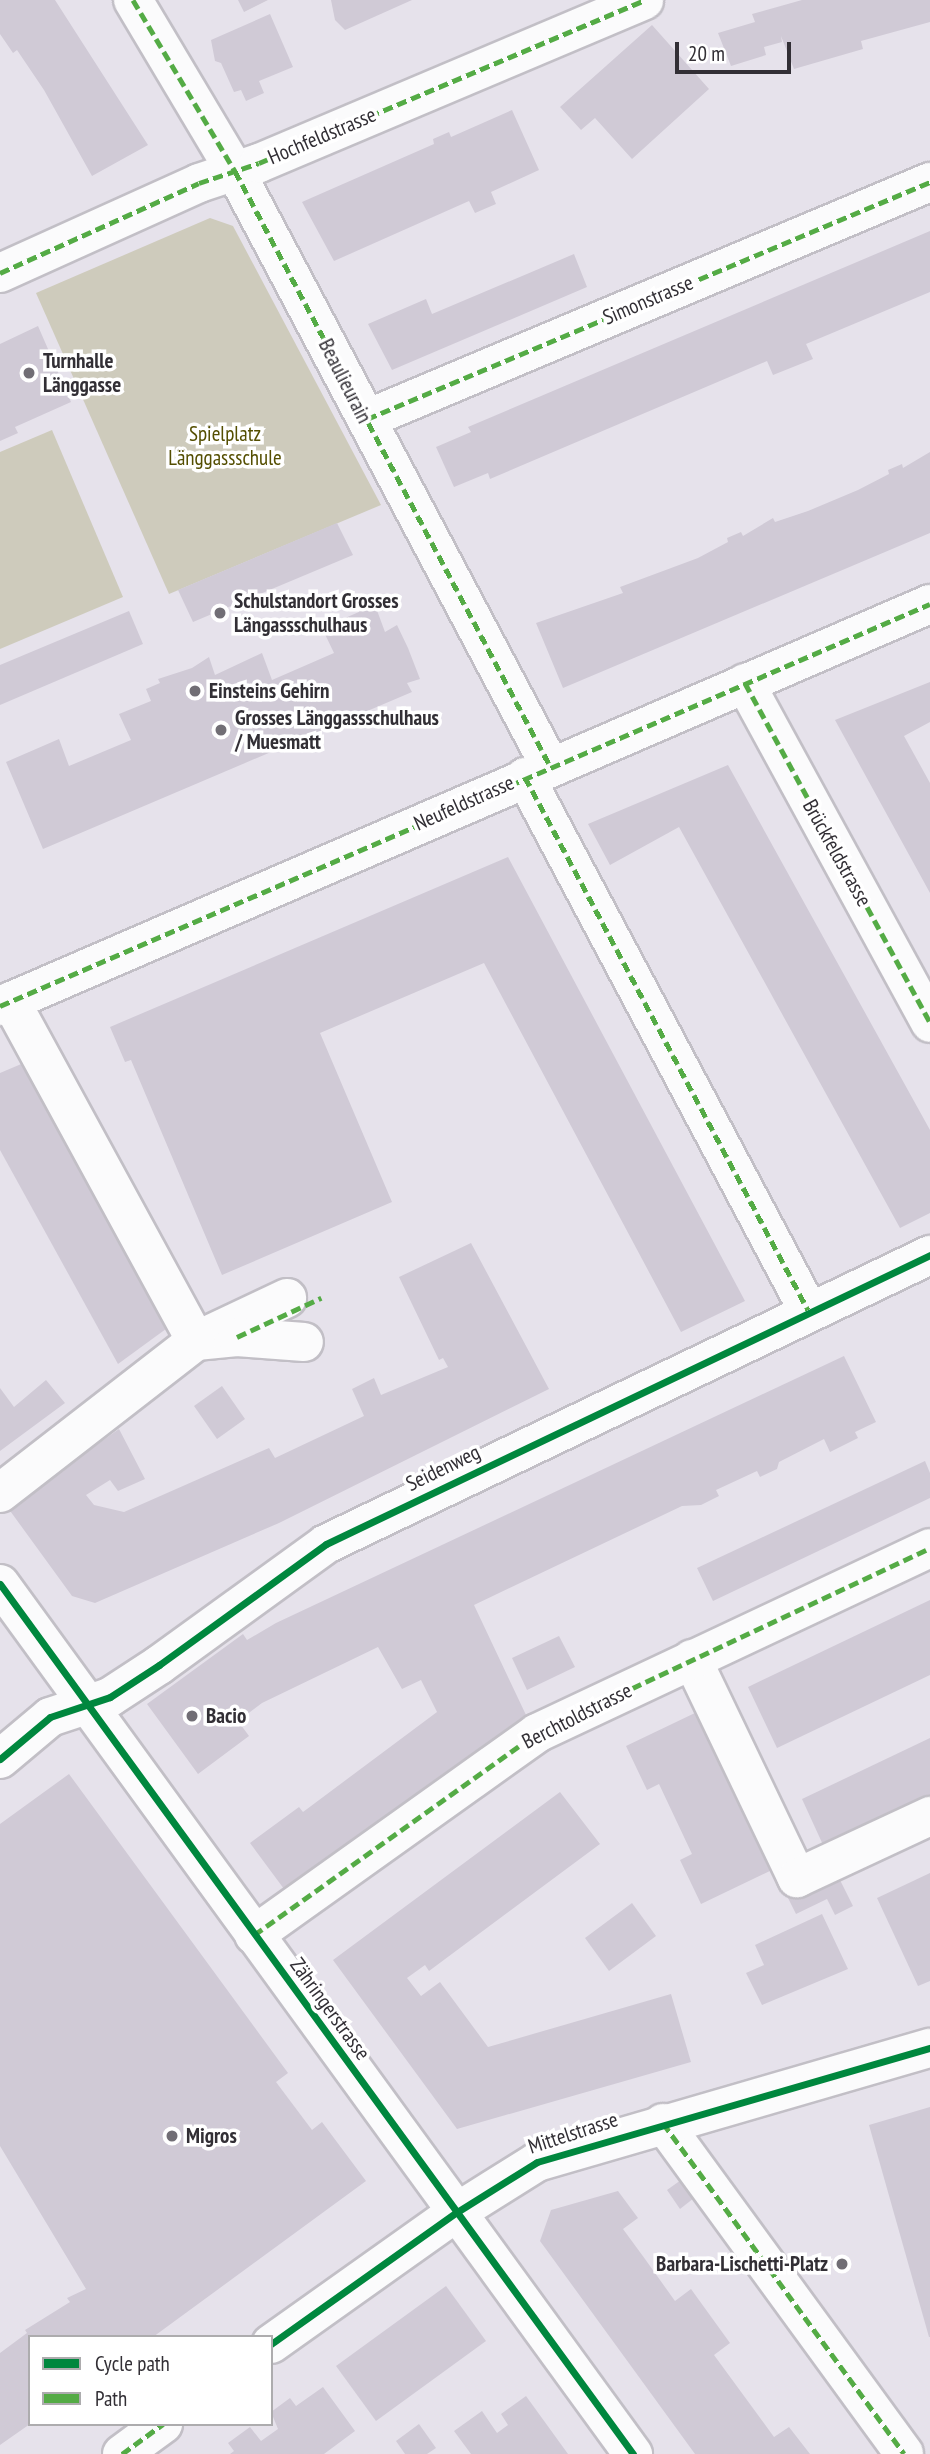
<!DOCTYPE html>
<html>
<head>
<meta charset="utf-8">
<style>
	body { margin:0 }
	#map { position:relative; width:930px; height:2454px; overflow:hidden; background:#e6e2eb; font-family:"PT Sans Narrow",sans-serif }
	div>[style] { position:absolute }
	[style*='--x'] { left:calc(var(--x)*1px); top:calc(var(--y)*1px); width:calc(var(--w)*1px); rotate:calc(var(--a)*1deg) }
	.green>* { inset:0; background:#cecbbc }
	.building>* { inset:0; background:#d0cad6 }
	.roads { filter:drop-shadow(2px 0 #c2bfc6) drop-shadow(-2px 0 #c2bfc6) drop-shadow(0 2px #c2bfc6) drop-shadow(0 -2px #c2bfc6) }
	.minor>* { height:38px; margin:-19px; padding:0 19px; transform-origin:19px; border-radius:19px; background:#fbfbfc }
	.quiet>* { height:5px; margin-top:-2.5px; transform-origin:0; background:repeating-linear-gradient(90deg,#54ab45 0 10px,transparent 0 15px) }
	.cycleway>* { height:7px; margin:-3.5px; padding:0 3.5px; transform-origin:3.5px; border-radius:3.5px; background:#00873e }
	.dots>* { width:19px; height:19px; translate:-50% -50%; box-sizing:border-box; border:4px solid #fff; border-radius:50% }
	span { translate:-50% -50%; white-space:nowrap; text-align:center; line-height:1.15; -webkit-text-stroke:7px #fff; paint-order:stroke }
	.street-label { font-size:21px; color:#322f35 }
	.poi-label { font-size:21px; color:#322f35; font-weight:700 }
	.left { translate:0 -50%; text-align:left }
	.right { translate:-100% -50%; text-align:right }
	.park-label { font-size:21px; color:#544e01 }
	.legend { position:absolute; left:28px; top:2335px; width:245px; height:91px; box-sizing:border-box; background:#fff; border:2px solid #adacae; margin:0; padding:9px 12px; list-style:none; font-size:21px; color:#322f35 }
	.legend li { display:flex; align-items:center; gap:14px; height:35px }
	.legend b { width:35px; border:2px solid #adacae }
	.scale { position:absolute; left:675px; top:42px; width:116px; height:32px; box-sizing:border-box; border:4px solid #322f35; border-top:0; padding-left:9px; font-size:21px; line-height:24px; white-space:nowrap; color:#322f35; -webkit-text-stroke:5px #fff; paint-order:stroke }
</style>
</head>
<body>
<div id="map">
	<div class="green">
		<div style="clip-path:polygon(210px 218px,233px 226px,381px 505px,169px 594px,36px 293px)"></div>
		<div style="clip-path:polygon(52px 430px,123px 597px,0 649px,0 452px)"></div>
	</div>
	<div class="building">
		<div style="clip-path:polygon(0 0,55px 0,148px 145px,92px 176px,44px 90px,17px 50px,13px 53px,0 34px)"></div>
		<div style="clip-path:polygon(238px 0,268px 0,244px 12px)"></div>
		<div style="clip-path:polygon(331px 0,412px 0,345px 30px,335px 20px)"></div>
		<div style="clip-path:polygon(802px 0,930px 0,930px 22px,861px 41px,863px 49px,794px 69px,781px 36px,782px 42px,764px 47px,766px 55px,731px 66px,718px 33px,755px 22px,752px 14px)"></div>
		<div style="clip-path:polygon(270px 14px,293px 67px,259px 81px,264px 93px,246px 101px,241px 90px,234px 92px,221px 63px,215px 61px,211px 40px)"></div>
		<div style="clip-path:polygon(652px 25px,709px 89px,632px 159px,595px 118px,581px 130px,560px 107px)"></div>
		<div style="clip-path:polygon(512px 110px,539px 170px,491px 192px,496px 204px,475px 213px,469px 201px,334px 261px,302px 202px,434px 144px,433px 139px,449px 132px,451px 137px)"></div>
		<div style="clip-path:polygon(930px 231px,930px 292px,806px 344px,813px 359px,773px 375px,767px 361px,490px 479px,488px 473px,454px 487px,436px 447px,471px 432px,468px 427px)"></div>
		<div style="clip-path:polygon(574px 254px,587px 287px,392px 370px,368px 324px,426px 299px,432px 314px)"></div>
		<div style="clip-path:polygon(38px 326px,71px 402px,15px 427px,18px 433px,0 441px,0 344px)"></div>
		<div style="clip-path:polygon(930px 452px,930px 533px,563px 688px,536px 623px,623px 593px,620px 587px,698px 558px,728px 542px,727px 538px,741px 532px,743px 536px,773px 518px,775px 522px,808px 511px,858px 490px,889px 474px,888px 470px,902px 464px,903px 468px)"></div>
		<div style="clip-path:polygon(337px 523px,353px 555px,193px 622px,178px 590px)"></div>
		<div style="clip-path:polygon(375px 605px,385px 632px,397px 625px,408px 648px,420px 679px,407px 683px,412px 692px,43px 849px,6px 762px,59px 739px,69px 766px,131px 740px,119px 714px,151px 701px,146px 689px,160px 683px,158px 679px,192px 668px,209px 657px,215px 675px,262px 653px,272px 680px,334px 653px,322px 628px)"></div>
		<div style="clip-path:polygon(129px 611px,143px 644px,0 705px,0 665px)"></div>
		<div style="clip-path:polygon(930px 682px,930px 722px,904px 736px,930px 783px,930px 893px,835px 720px)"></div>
		<div style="clip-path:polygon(728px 765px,930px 1130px,930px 1213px,900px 1228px,679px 827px,610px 865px,588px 824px)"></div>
		<div style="clip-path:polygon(508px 857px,745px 1301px,681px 1332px,484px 963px,320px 1033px,392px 1202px,222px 1275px,131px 1060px,125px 1062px,110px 1027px)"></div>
		<div style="clip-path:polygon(26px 1062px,170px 1326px,118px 1364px,0 1150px,0 1073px)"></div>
		<div style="clip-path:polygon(471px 1243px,549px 1389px,279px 1523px,95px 1603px,72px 1596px,8px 1508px,119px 1429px,145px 1479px,118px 1491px,110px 1480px,86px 1495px,94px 1505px,124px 1512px,269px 1448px,275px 1458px,364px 1416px,352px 1389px,374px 1378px,381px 1395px,448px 1367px,443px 1358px,439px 1360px,399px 1277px)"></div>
		<div style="clip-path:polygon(844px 1356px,876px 1422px,855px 1432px,858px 1438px,830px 1452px,824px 1439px,779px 1462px,777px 1469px,760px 1477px,757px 1471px,716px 1490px,719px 1496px,701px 1505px,682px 1506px,474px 1605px,526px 1715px,287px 1893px,250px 1843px,299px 1807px,303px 1812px,437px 1712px,421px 1680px,402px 1689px,378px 1647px,262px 1703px,238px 1721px,249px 1736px,198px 1774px,147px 1704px,243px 1634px,247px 1640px,276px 1623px)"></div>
		<div style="clip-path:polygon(46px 1380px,65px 1403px,0 1451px,0 1388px,14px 1407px)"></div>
		<div style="clip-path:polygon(222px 1386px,245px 1419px,217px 1439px,194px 1406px)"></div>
		<div style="clip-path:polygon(925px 1461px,930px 1473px,930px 1498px,713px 1601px,697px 1568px)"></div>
		<div style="clip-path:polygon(930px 1600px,930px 1675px,777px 1748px,748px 1687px)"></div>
		<div style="clip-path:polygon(559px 1636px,575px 1667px,527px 1690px,512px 1658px)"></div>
		<div style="clip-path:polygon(697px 1712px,772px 1870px,701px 1904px,680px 1860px,692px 1854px,659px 1784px,647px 1790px,626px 1746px)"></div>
		<div style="clip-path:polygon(930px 1738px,930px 1797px,824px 1847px,802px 1799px)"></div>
		<div style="clip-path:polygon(69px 1774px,288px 2073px,276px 2082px,312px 2130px,322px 2122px,366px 2181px,153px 2337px,30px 2337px,30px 2424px,0 2445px,0 2353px,27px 2333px,25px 2330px,70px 2302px,67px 2298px,86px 2289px,0 2146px,0 1824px)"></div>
		<div style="clip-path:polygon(560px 1792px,600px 1844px,429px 1971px,425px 1965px,407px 1978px,421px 1996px,440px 1982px,488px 2047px,671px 1994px,691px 2062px,457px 2129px,333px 1960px)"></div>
		<div style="clip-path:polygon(836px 1872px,853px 1906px,835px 1915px,827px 1899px,796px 1914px,787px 1896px)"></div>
		<div style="clip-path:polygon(930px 1873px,930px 1981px,918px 1986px,877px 1898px)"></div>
		<div style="clip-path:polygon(632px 1903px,656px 1936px,609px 1971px,585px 1938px)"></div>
		<div style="clip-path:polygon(822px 1914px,848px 1969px,762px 2005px,746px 1973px,764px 1965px,755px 1945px)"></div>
		<div style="clip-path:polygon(930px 2107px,930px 2337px,929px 2337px,869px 2125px)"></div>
		<div style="clip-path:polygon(681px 2180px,694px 2198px,680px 2209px,667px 2190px)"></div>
		<div style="clip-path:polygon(618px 2191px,638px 2218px,623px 2229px,645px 2259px,675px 2301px,691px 2289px,730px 2343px,714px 2355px,774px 2437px,789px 2427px,810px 2454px,695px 2454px,540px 2241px,551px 2210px)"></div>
		<div style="clip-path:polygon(446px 2286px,486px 2341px,376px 2421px,336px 2366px)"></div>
		<div style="clip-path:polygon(323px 2387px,355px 2431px,324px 2454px,230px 2454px,234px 2451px,228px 2443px,250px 2427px,261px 2441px,278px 2429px,271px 2412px,290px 2398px,296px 2406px)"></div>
		<div style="clip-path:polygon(526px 2396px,568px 2454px,471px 2454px,454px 2431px,482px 2411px,497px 2433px,508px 2425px,501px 2414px)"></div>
		<div style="clip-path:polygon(419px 2424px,436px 2448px,427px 2454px,405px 2454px,396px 2441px)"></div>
	</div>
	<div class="roads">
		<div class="minor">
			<div style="--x:133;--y:0;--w:199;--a:59.2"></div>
			<div style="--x:235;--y:171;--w:673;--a:62.1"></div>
			<div style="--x:0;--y:273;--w:218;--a:-24.3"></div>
			<div style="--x:199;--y:183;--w:63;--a:-18.4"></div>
			<div style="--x:259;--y:163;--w:418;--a:-22.9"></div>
			<div style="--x:367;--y:419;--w:611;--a:-22.83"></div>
			<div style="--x:745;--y:683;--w:387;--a:61.4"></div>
			<div style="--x:525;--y:777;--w:603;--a:62.03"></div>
			<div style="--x:0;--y:1006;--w:1013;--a:-23.38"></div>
			<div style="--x:213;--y:1333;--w:82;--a:-25.3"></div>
			<div style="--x:196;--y:1341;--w:41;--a:-5.6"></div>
			<div style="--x:237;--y:1337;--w:67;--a:4.3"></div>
			<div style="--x:0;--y:1493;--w:248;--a:-37.8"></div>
			<div style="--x:196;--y:1341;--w:387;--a:-118.6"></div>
			<div style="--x:0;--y:1584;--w:1076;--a:53.96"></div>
			<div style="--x:692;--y:1659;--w:243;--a:64.4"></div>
			<div style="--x:797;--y:1878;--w:147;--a:-25"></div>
			<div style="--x:0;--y:1759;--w:65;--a:-40"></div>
			<div style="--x:50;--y:1717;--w:63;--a:-18.4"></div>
			<div style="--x:110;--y:1697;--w:59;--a:-33.1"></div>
			<div style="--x:159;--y:1665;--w:206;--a:-35.9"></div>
			<div style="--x:326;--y:1544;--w:670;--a:-25.57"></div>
			<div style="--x:254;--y:1935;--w:348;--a:-35.5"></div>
			<div style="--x:537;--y:1733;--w:434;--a:-25.2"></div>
			<div style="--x:663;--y:2123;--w:409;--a:53.9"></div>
			<div style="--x:271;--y:2344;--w:228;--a:-35.4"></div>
			<div style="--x:457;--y:2212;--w:94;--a:-32"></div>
			<div style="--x:537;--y:2162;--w:409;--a:-16.2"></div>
			<div style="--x:122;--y:2454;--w:51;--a:-36.2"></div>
		</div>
	</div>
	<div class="quiet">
		<div style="--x:133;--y:0;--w:199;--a:59.2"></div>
		<div style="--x:235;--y:171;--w:673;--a:62.1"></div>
		<div style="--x:0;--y:273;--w:218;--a:-24.3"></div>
		<div style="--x:199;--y:183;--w:63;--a:-18.4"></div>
		<div style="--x:259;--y:163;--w:418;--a:-22.9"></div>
		<div style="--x:367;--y:419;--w:611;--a:-22.83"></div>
		<div style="--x:745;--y:683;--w:387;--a:61.4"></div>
		<div style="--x:525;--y:777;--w:603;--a:62.03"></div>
		<div style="--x:0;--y:1006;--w:1013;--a:-23.38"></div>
		<div style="--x:237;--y:1337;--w:93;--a:-24.9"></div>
		<div style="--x:254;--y:1935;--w:348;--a:-35.5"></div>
		<div style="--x:537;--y:1733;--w:434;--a:-25.2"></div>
		<div style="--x:663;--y:2123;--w:409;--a:53.9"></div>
		<div style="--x:122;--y:2454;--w:51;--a:-36.2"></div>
	</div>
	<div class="cycleway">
		<div style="--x:0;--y:1584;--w:1076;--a:53.96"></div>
		<div style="--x:0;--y:1759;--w:65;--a:-40"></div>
		<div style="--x:50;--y:1717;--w:63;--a:-18.4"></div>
		<div style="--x:110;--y:1697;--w:59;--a:-33.1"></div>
		<div style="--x:159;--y:1665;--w:206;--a:-35.9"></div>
		<div style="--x:326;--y:1544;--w:670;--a:-25.57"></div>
		<div style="--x:271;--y:2344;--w:228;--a:-35.4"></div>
		<div style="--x:457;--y:2212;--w:94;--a:-32"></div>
		<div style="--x:537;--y:2162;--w:409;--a:-16.2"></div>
	</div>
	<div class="dots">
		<div style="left:29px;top:373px;background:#716e75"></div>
		<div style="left:220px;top:613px;background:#716e75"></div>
		<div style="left:195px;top:691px;background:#716e75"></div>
		<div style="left:221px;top:730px;background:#716e75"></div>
		<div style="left:192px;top:1716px;background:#716e75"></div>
		<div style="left:172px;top:2136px;background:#716e75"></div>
		<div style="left:842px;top:2264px;background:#716e75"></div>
	</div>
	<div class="street-label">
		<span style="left:322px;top:136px;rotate:-23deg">Hochfeldstrasse</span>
		<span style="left:648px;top:300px;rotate:-23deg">Simonstrasse</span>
		<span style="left:345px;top:381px;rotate:63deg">Beaulieurain</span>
		<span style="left:464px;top:803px;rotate:-24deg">Neufeldstrasse</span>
		<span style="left:837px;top:853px;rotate:61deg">Brückfeldstrasse</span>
		<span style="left:443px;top:1468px;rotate:-26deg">Seidenweg</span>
		<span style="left:577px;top:1716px;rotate:-27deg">Berchtoldstrasse</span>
		<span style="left:330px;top:2009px;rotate:54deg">Zähringerstrasse</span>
		<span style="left:573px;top:2133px;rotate:-18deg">Mittelstrasse</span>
	</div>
	<div class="poi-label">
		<span class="left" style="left:43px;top:373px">Turnhalle<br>Länggasse</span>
		<span class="left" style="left:234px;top:613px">Schulstandort Grosses<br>Längassschulhaus</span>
		<span class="left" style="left:209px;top:691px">Einsteins Gehirn</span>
		<span class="left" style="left:235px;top:730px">Grosses Länggassschulhaus<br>/ Muesmatt</span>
		<span class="left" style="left:206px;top:1716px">Bacio</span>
		<span class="left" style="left:186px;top:2136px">Migros</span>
		<span class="right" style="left:828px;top:2264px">Barbara-Lischetti-Platz</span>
	</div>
	<div class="park-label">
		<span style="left:225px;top:446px">Spielplatz<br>Länggassschule</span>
	</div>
	<ul class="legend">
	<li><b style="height:9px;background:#00873e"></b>Cycle path</li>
	<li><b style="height:9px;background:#54ab45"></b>Path</li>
	</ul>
	<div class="scale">20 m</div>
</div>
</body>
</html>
